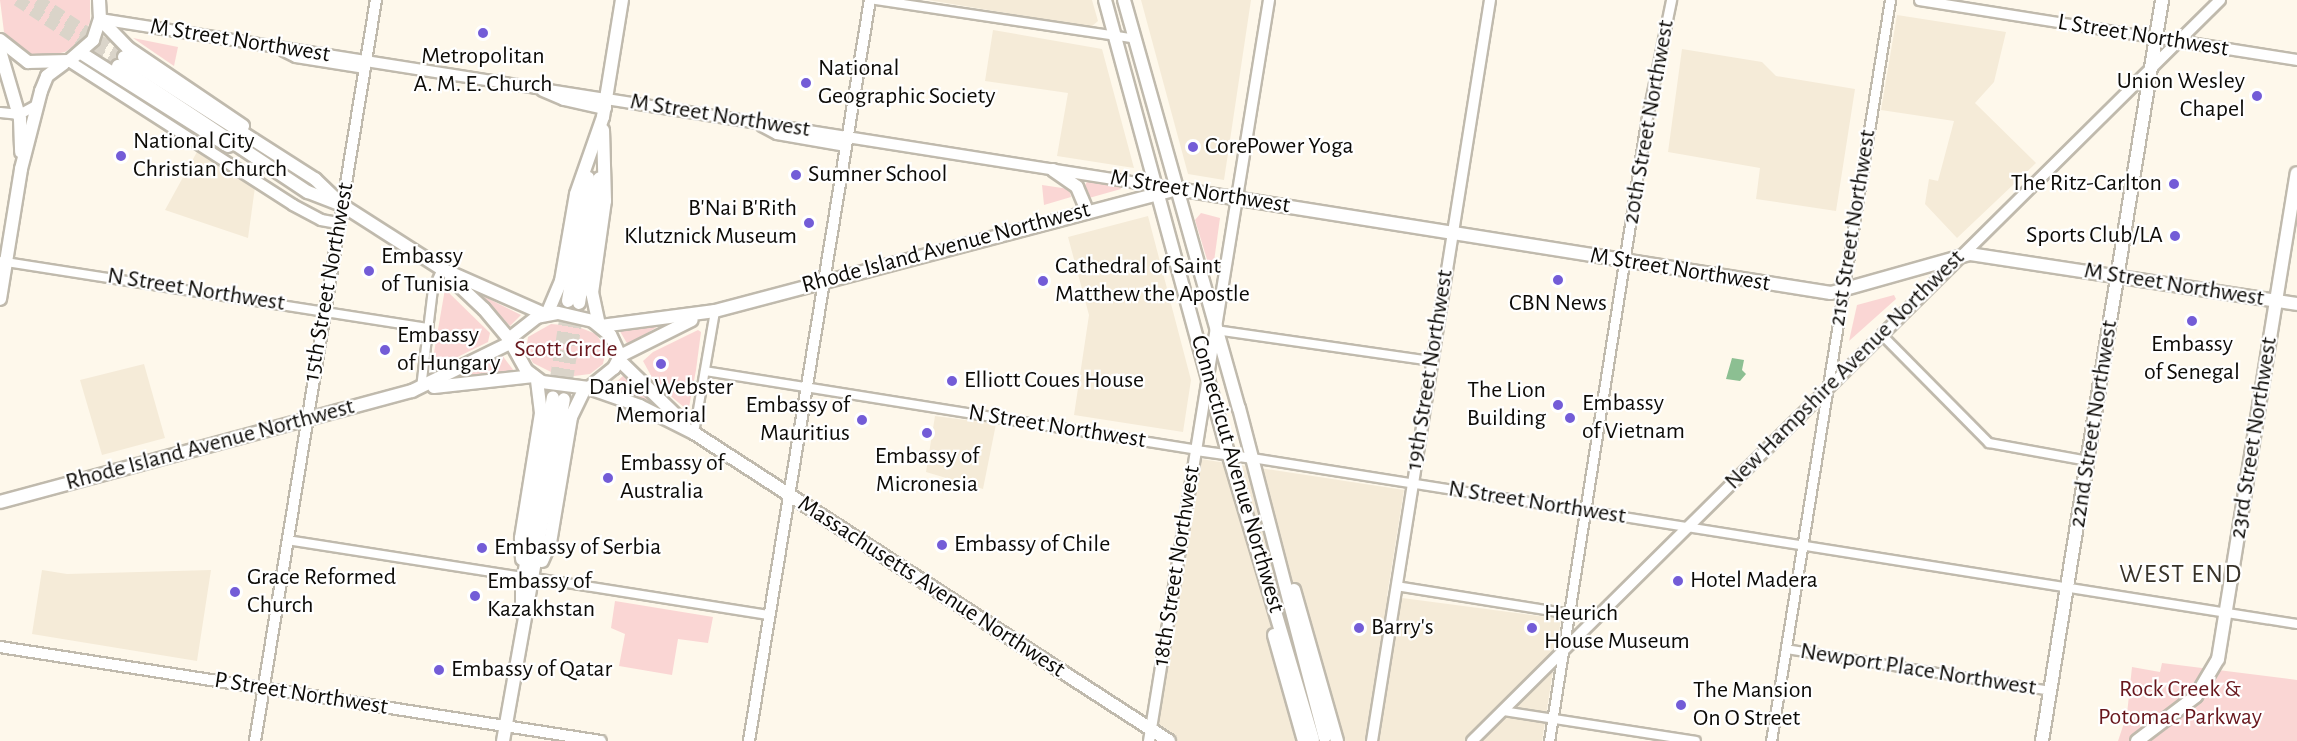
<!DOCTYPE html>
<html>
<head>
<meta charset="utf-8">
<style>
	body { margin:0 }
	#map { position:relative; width:2297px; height:741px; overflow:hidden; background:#fef8eb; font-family:"Alegreya Sans",sans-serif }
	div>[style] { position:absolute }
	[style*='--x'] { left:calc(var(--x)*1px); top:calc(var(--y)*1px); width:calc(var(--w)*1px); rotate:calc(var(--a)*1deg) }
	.built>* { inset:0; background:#f5ebd8 }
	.green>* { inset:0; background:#fad6d4 }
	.water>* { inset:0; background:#8cbf92 }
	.primary-tunnel>* { height:12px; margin-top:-6px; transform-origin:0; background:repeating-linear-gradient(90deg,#dad4c9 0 12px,transparent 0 18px) }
	.roads { filter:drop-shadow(2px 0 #c0baad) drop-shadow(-2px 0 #c0baad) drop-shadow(0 2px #c0baad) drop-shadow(0 -2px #c0baad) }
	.minor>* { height:8px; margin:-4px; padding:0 4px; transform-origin:4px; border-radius:4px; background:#fff }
	.tertiary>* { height:9px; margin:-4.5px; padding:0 4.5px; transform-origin:4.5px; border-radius:4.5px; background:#fff }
	.secondary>* { height:10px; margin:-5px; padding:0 5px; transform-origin:5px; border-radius:5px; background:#fff }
	.primary>* { height:12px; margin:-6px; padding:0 6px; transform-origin:6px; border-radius:6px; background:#fff }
	.dots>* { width:16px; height:16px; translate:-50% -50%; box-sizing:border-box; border:3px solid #fff; border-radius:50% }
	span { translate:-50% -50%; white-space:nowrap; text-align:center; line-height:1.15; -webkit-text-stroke:4.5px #fff; paint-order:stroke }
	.street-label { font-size:24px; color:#0d0b07 }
	.poi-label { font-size:24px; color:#0d0b07 }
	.left { translate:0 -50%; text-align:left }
	.right { translate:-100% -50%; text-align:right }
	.park-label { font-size:24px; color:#68171d }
	.neighbourhood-label { font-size:26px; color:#383329; letter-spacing:1.5px }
</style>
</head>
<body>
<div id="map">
	<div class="built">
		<div style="clip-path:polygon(928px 0,1092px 0,1098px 21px,1091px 27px)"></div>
		<div style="clip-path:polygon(1141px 0,1251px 0,1224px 180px,1188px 174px)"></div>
		<div style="clip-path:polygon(1897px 15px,2006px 32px,1994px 82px,1975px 103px,2036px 163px,1957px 238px,1925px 204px,1929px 179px,1938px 181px,1954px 121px,1881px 110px)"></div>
		<div style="clip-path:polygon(993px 30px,1102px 49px,1134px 168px,1057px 156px,1068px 93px,985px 81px)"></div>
		<div style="clip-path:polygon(1682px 49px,1762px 62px,1776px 76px,1855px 89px,1836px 211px,1756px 199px,1760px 168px,1668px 152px)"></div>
		<div style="clip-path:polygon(198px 150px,255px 187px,248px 238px,165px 210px)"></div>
		<div style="clip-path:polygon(1148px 216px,1191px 380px,1183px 432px,1074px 415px,1089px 315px,1068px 237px)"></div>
		<div style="clip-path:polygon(144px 364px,165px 438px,102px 455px,80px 380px)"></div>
		<div style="clip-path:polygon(935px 416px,996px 424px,983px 489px,926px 472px)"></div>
		<div style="clip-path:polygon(1194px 458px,1404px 490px,1387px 596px,1561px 619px,1542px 741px,1149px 741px)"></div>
		<div style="clip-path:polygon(42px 570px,67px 574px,211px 570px,197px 661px,32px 634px)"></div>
	</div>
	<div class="green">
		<div style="clip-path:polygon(0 0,90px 0,90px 22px,80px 41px,65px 52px,42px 57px,29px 54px,4px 32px)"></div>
		<div style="clip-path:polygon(133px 38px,178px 47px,174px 66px)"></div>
		<div style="clip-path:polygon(1087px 182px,1120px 187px,1121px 189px,1089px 198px,1083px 188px)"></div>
		<div style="clip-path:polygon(1042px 185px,1069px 189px,1071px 197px,1044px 205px)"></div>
		<div style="clip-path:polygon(1201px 213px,1220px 218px,1212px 276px,1195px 220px)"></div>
		<div style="clip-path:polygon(445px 289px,490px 333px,488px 342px,431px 370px)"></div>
		<div style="clip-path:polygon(1894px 295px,1896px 299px,1849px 341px,1857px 305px)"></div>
		<div style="clip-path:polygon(483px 296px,521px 315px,510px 326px)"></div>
		<div style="clip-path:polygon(551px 324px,576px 326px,596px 334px,606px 349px,603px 364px,590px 374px,574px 376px,555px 374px,533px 363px,526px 350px,528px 337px)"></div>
		<div style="clip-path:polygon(660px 325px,628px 345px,618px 328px,634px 328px)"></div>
		<div style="clip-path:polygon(698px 330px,701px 332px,696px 370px,689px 407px,685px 408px,655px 383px,643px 361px,653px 352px)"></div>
		<div style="clip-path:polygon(502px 355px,514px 371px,471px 375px,472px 373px)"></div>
		<div style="clip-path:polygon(624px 375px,652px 403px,613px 385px)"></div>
		<div style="clip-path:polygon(615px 601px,713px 617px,708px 643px,678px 639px,672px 675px,619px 666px,625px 634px,611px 628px)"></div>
		<div style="clip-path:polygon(2162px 663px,2297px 680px,2297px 741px,2118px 741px,2127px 714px,2132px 667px,2160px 672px)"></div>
	</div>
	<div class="water">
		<div style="clip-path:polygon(1732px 358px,1744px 360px,1742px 370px,1746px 374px,1740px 381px,1726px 379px)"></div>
	</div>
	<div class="primary-tunnel">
		<div style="--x:17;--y:0;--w:121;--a:33.2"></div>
		<div style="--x:37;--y:0;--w:104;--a:33.2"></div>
		<div style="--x:553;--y:397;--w:97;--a:-81.1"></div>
		<div style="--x:564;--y:399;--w:97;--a:-81.1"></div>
	</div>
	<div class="roads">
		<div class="minor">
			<div style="--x:876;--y:0;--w:263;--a:8.5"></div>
			<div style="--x:0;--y:261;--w:432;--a:8.9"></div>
			<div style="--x:1216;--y:330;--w:218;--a:8.2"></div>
			<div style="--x:1882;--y:335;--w:152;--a:45.3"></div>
			<div style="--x:1989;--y:443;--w:101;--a:10.3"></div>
			<div style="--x:705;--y:371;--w:497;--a:9.1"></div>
			<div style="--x:421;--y:388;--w:100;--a:-83.1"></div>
			<div style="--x:433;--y:289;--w:22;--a:-66"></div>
			<div style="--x:694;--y:433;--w:124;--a:-80.2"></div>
			<div style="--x:1252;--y:458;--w:1058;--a:9.03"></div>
			<div style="--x:287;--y:540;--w:240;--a:8.9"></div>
			<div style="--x:535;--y:578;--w:237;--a:9"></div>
			<div style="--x:1396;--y:586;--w:202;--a:9.1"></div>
			<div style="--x:1786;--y:649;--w:267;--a:9"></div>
			<div style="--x:1503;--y:711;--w:195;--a:8.8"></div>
		</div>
		<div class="tertiary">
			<div style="--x:1919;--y:0;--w:261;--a:9"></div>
			<div style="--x:0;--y:112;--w:19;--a:6"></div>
			<div style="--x:19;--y:114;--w:21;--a:-29"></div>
			<div style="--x:1196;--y:450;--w:57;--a:8.1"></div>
			<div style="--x:1549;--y:741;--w:627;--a:-81.09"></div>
			<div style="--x:1646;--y:122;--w:125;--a:-78.4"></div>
			<div style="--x:1771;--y:741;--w:750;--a:-80.88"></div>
		</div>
		<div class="secondary">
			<div style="--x:100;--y:19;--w:1089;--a:8.98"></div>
			<div style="--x:2177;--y:41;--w:121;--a:9"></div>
			<div style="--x:284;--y:51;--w:13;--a:27"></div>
			<div style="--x:296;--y:57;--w:70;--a:9.1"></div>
			<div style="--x:69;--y:61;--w:266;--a:32.7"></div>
			<div style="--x:293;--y:205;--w:32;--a:28"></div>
			<div style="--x:321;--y:220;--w:17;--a:10"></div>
			<div style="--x:762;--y:126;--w:17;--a:28"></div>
			<div style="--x:777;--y:134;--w:70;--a:9.9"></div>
			<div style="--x:0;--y:647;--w:608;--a:8.89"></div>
			<div style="--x:255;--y:741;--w:751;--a:-80.73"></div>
			<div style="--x:749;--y:741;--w:751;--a:-80.73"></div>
			<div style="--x:1149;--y:741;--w:751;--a:-80.8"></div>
			<div style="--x:1372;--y:741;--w:750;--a:-80.95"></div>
			<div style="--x:1472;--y:741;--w:1053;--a:-44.73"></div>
		</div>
		<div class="primary">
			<div style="--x:1105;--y:0;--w:462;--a:74.8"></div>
			<div style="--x:1226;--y:446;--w:306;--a:73.5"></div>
			<div style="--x:1124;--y:0;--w:424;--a:74.3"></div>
			<div style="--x:1239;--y:408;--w:340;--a:75.4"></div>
			<div style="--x:100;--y:19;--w:40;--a:46"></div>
			<div style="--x:128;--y:48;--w:139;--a:34.1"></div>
			<div style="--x:0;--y:40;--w:36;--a:38"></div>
			<div style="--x:28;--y:62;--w:41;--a:-1.4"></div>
			<div style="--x:69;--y:61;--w:32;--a:-41"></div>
			<div style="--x:93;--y:40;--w:22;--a:-72"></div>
			<div style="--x:100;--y:19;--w:19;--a:-93"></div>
			<div style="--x:0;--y:51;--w:71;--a:73.6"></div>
			<div style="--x:20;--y:119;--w:33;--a:88"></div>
			<div style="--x:81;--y:53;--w:174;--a:32.3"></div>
			<div style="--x:124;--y:57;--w:227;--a:32.6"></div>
			<div style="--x:315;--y:179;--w:30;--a:44"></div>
			<div style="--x:118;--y:66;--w:228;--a:33.6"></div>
			<div style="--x:308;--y:192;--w:36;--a:21"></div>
			<div style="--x:342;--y:205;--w:119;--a:32.6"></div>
			<div style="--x:442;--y:269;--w:111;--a:23.8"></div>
			<div style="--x:543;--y:90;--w:23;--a:23"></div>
			<div style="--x:564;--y:99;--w:42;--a:12.4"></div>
			<div style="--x:1053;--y:170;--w:29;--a:35"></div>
			<div style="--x:1077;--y:187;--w:25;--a:67"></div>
			<div style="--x:451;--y:278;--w:45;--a:43.2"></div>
			<div style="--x:484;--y:309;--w:39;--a:50"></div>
			<div style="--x:509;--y:339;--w:35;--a:61"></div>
			<div style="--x:526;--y:370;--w:20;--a:37"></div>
			<div style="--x:542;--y:382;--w:47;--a:7.3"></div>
			<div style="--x:589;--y:388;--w:32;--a:-39"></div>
			<div style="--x:614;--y:368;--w:13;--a:-63"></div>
			<div style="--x:620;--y:356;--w:23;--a:-115"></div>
			<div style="--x:610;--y:335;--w:22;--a:-141"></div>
			<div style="--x:593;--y:321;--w:37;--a:-167"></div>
			<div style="--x:557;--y:313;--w:20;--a:169"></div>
			<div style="--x:537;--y:317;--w:36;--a:142"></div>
			<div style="--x:0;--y:299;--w:132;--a:-80.8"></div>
			<div style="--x:21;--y:169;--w:81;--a:-75.6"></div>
			<div style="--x:41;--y:91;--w:16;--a:-68"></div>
			<div style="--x:47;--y:76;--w:21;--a:-37"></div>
			<div style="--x:568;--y:301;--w:125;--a:-80.8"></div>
			<div style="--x:579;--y:303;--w:126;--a:-80.8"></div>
			<div style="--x:547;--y:314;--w:36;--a:-67"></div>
			<div style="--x:561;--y:281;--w:88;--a:-80.2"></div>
			<div style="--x:576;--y:194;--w:82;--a:-70.7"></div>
			<div style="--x:603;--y:117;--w:119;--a:-80.8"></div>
			<div style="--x:599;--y:325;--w:33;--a:-102"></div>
			<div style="--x:592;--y:293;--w:93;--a:-82"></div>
			<div style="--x:605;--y:201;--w:71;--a:-91.6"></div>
			<div style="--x:601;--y:326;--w:115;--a:-7.5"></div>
			<div style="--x:715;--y:311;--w:478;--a:-14.8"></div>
			<div style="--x:1177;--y:189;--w:662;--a:9.04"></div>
			<div style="--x:1831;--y:293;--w:144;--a:-15.7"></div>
			<div style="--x:1970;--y:254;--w:331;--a:8.7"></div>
			<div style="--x:620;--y:356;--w:80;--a:-26.6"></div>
			<div style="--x:619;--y:360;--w:91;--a:44.1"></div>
			<div style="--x:434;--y:387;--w:100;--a:-6.3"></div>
			<div style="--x:589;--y:388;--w:54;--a:19.4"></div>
			<div style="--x:640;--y:406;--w:60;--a:26.6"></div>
			<div style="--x:694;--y:433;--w:566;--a:32.96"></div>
			<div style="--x:0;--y:502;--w:427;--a:-15.1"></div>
			<div style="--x:412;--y:391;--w:109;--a:-26.1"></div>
			<div style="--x:522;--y:559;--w:21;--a:-93"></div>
			<div style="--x:521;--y:538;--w:127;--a:-80.9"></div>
			<div style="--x:541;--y:413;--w:34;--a:-97"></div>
			<div style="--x:542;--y:561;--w:20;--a:-66"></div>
			<div style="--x:550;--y:543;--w:128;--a:-80.5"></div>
			<div style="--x:571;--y:417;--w:32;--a:-64"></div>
			<div style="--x:1294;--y:590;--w:157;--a:74.1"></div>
			<div style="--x:522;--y:613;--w:25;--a:-90"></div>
			<div style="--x:522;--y:588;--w:193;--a:-80.8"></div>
			<div style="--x:1274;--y:635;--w:110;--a:74.2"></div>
			<div style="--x:503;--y:741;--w:347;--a:-79.9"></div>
			<div style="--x:2042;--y:741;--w:751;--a:-80.8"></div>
			<div style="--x:2137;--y:741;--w:74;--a:-37.3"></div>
			<div style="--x:2196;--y:696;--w:43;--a:-59.3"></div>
			<div style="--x:2218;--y:659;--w:492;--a:-80.8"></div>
		</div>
	</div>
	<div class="dots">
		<div style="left:483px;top:33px;background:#735cd7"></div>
		<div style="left:806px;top:83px;background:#735cd7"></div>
		<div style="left:2257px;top:96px;background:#735cd7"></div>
		<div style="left:1193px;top:147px;background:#735cd7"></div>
		<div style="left:121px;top:156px;background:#735cd7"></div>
		<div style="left:796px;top:175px;background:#735cd7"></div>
		<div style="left:2174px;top:184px;background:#735cd7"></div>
		<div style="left:809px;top:223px;background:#735cd7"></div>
		<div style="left:2175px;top:236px;background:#735cd7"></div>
		<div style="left:369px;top:271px;background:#735cd7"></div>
		<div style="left:1558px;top:280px;background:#735cd7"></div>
		<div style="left:1043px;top:281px;background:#735cd7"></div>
		<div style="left:2192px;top:321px;background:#735cd7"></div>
		<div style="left:385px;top:350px;background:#735cd7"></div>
		<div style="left:661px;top:364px;background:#735cd7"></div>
		<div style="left:952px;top:381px;background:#735cd7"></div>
		<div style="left:1558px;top:405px;background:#735cd7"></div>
		<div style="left:1570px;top:418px;background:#735cd7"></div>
		<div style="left:862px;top:420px;background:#735cd7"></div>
		<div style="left:927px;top:433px;background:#735cd7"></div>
		<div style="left:608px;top:478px;background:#735cd7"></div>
		<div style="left:942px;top:545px;background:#735cd7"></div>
		<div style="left:482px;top:548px;background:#735cd7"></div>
		<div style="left:1678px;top:581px;background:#735cd7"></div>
		<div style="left:235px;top:592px;background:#735cd7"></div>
		<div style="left:475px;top:596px;background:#735cd7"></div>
		<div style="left:1359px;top:628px;background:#735cd7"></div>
		<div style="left:1532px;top:628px;background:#735cd7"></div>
		<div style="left:439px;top:670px;background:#735cd7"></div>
		<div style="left:1681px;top:705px;background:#735cd7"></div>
	</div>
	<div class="street-label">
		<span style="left:2143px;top:36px;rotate:9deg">L Street Northwest</span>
		<span style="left:240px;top:41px;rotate:9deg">M Street Northwest</span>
		<span style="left:720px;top:116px;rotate:9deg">M Street Northwest</span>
		<span style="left:1649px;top:122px;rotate:-80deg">20th Street Northwest</span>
		<span style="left:1200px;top:192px;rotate:9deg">M Street Northwest</span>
		<span style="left:1853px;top:228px;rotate:-81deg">21st Street Northwest</span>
		<span style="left:946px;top:248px;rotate:-15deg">Rhode Island Avenue Northwest</span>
		<span style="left:1680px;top:270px;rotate:9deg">M Street Northwest</span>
		<span style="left:329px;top:282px;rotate:-80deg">15th Street Northwest</span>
		<span style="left:2174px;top:285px;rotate:9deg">M Street Northwest</span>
		<span style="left:196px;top:290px;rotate:9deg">N Street Northwest</span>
		<span style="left:1430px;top:370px;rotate:-81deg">19th Street Northwest</span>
		<span style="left:1845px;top:370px;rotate:-45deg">New Hampshire Avenue Northwest</span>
		<span style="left:2094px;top:424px;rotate:-81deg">22nd Street Northwest</span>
		<span style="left:1057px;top:427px;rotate:9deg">N Street Northwest</span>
		<span style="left:2254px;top:438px;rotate:-81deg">23rd Street Northwest</span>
		<span style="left:210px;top:445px;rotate:-15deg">Rhode Island Avenue Northwest</span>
		<span style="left:1237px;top:474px;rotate:74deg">Connecticut Avenue Northwest</span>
		<span style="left:1537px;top:503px;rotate:9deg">N Street Northwest</span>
		<span style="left:1177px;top:566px;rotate:-81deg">18th Street Northwest</span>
		<span style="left:931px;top:587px;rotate:33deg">Massachusetts Avenue Northwest</span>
		<span style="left:1918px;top:670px;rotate:9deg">Newport Place Northwest</span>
		<span style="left:301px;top:694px;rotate:9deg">P Street Northwest</span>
	</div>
	<div class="poi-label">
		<span style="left:483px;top:71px">Metropolitan<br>A. M. E. Church</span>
		<span class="left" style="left:818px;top:83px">National<br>Geographic Society</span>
		<span class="right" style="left:2245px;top:96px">Union Wesley<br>Chapel</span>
		<span class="left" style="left:133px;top:156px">National City<br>Christian Church</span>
		<span class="left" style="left:1205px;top:147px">CorePower Yoga</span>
		<span class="left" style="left:808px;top:175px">Sumner School</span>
		<span class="right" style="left:2162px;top:184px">The Ritz-Carlton</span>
		<span class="right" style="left:797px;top:223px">B'Nai B'Rith<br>Klutznick Museum</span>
		<span class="right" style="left:2163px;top:236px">Sports Club/LA</span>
		<span class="left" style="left:381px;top:271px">Embassy<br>of Tunisia</span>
		<span class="left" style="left:1055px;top:281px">Cathedral of Saint<br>Matthew the Apostle</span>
		<span style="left:1558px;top:304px">CBN News</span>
		<span class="left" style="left:397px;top:350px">Embassy<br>of Hungary</span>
		<span style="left:2192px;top:359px">Embassy<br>of Senegal</span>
		<span class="left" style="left:964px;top:381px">Elliott Coues House</span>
		<span style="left:661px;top:402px">Daniel Webster<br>Memorial</span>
		<span class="right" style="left:1546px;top:405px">The Lion<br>Building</span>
		<span class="left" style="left:1582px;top:418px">Embassy<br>of Vietnam</span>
		<span class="right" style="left:850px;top:420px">Embassy of<br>Mauritius</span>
		<span style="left:927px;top:471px">Embassy of<br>Micronesia</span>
		<span class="left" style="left:620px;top:478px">Embassy of<br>Australia</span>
		<span class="left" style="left:954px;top:545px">Embassy of Chile</span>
		<span class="left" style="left:494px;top:548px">Embassy of Serbia</span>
		<span class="left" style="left:247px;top:592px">Grace Reformed<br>Church</span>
		<span class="left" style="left:1690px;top:581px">Hotel Madera</span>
		<span class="left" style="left:487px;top:596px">Embassy of<br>Kazakhstan</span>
		<span class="left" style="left:1544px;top:628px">Heurich<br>House Museum</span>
		<span class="left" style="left:1371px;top:628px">Barry's</span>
		<span class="left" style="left:451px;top:670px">Embassy of Qatar</span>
		<span class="left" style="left:1693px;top:705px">The Mansion<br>On O Street</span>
	</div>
	<div class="park-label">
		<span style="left:566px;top:350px">Scott Circle</span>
		<span style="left:2180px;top:704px">Rock Creek &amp;<br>Potomac Parkway</span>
	</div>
	<div class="neighbourhood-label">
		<span style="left:2181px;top:575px">WEST END</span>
	</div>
</div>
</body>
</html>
